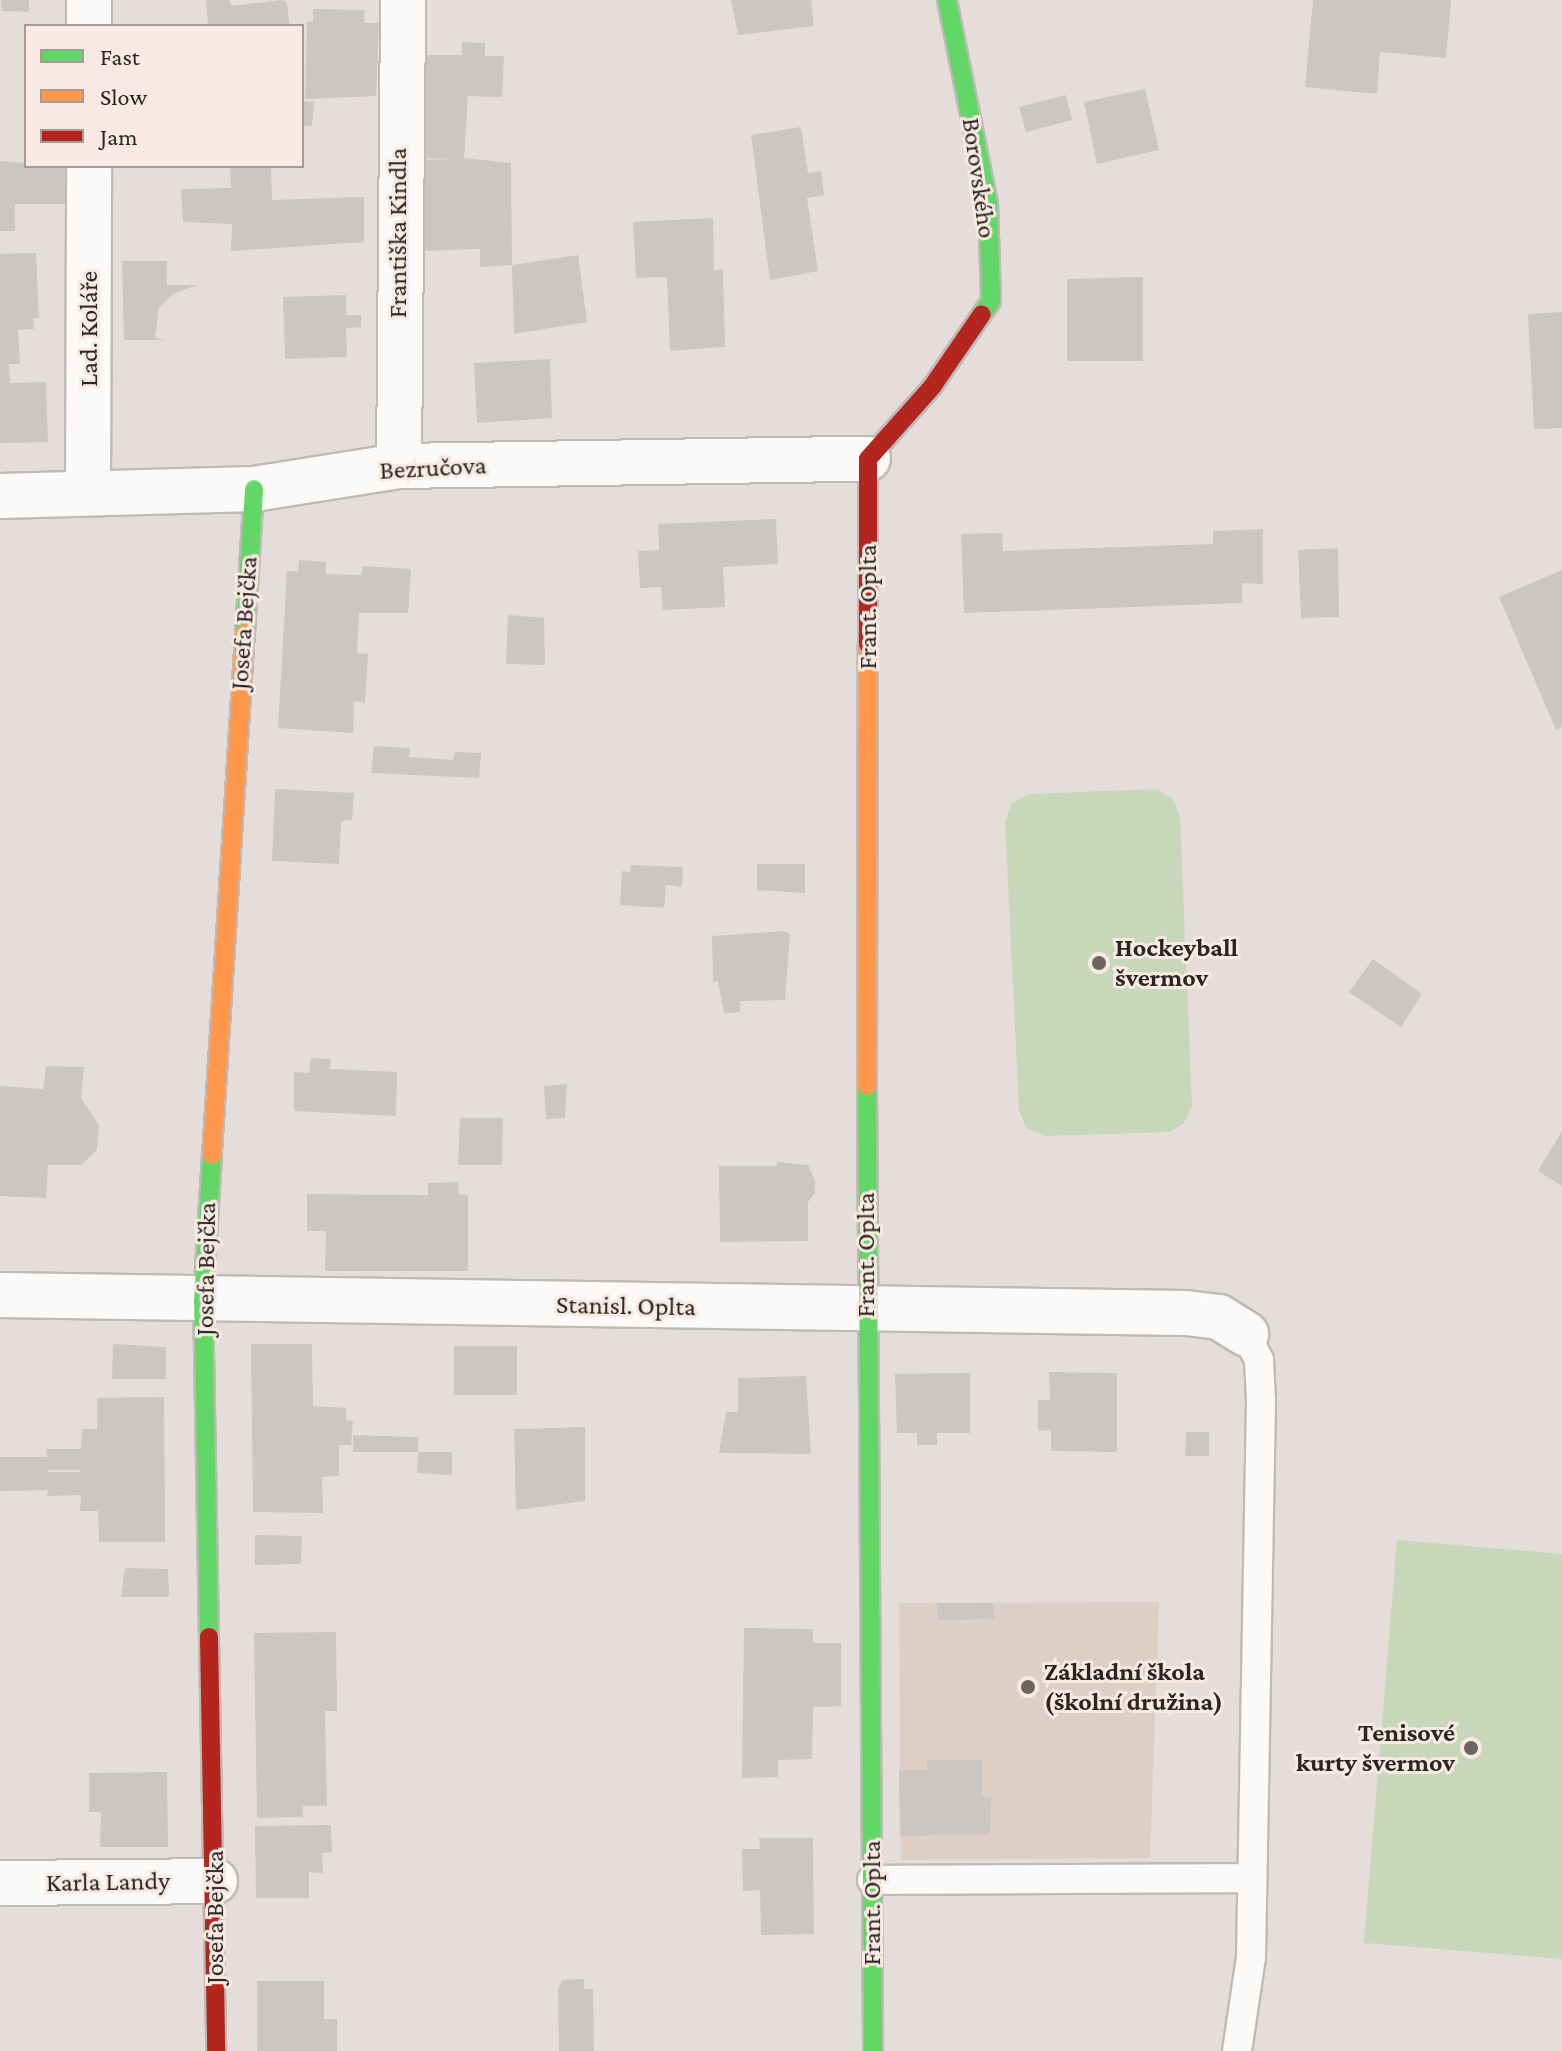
<!DOCTYPE html>
<html>
<head>
<meta charset="utf-8">
<style>
	body { margin:0 }
	#map { position:relative; width:1562px; height:2051px; overflow:hidden; background:#e5ddd9; font-family:"Crimson Pro",serif }
	div>[style] { position:absolute }
	[style*='--x'] { left:calc(var(--x)*1px); top:calc(var(--y)*1px); width:calc(var(--w)*1px); rotate:calc(var(--a)*1deg) }
	.built>* { inset:0; background:#ddcec6 }
	.green>* { inset:0; background:#c7d7ba }
	.building>* { inset:0; background:#ccc6c2 }
	.roads { filter:drop-shadow(2px 0 #c0bab7) drop-shadow(-2px 0 #c0bab7) drop-shadow(0 2px #c0bab7) drop-shadow(0 -2px #c0bab7) }
	.lane>* { height:28px; margin:-14px; padding:0 14px; transform-origin:14px; border-radius:14px; background:#fbfaf9 }
	.street>* { height:44px; margin:-22px; padding:0 22px; transform-origin:22px; border-radius:22px; background:#fbfaf9 }
	.fast>* { height:18px; margin:-9px; padding:0 9px; transform-origin:9px; border-radius:9px; background:#63d668 }
	.slow>* { height:18px; margin:-9px; padding:0 9px; transform-origin:9px; border-radius:9px; background:#ff974d }
	.jam>* { height:18px; margin:-9px; padding:0 9px; transform-origin:9px; border-radius:9px; background:#b3261e }
	.dots>* { width:22px; height:22px; translate:-50% -50%; box-sizing:border-box; border:4px solid #f8e9e2; border-radius:50% }
	span { translate:-50% -50%; white-space:nowrap; text-align:center; line-height:1.15; -webkit-text-stroke:6px #f8e9e2; paint-order:stroke }
	.street-label { font-size:26px; color:#2a2422 }
	.poi-label { font-size:26px; color:#2a2422; font-weight:700 }
	.left { translate:0 -50%; text-align:left }
	.right { translate:-100% -50%; text-align:right }
	.legend { position:absolute; left:24px; top:24px; width:280px; height:144px; box-sizing:border-box; background:#f8e9e2; border:2px solid #a69a95; margin:0; padding:10px 14px; list-style:none; font-size:24px; color:#2a2422 }
	.legend li { display:flex; align-items:center; gap:16px; height:40px }
	.legend b { width:40px; border:2px solid #a69a95 }
</style>
</head>
<body>
<div id="map">
	<div class="built">
		<div style="clip-path:polygon(1159px 1602px,1150px 1858px,901px 1860px,899px 1603px)"></div>
	</div>
	<div class="green">
		<div style="clip-path:polygon(1157px 789px,1173px 799px,1180px 816px,1192px 1106px,1184px 1123px,1170px 1132px,1045px 1136px,1026px 1128px,1019px 1110px,1005px 821px,1012px 803px,1029px 794px)"></div>
		<div style="clip-path:polygon(1397px 1540px,1562px 1554px,1562px 1959px,1364px 1943px)"></div>
	</div>
	<div class="building">
		<div style="clip-path:polygon(1px 0,29px 0,29px 12px,2px 11px)"></div>
		<div style="clip-path:polygon(206px 0,229px 0,232px 6px,282px 0,287px 3px,289px 24px,208px 26px)"></div>
		<div style="clip-path:polygon(731px 0,811px 0,814px 26px,738px 35px)"></div>
		<div style="clip-path:polygon(1313px 0,1451px 0,1446px 58px,1380px 52px,1377px 94px,1305px 87px)"></div>
		<div style="clip-path:polygon(313px 9px,365px 10px,364px 23px,379px 23px,376px 96px,305px 99px,307px 22px,313px 22px)"></div>
		<div style="clip-path:polygon(462px 42px,485px 43px,485px 56px,504px 56px,502px 97px,468px 96px,464px 158px,511px 163px,512px 265px,480px 267px,480px 249px,419px 251px,417px 160px,452px 159px,417px 158px,420px 55px,462px 55px)"></div>
		<div style="clip-path:polygon(1145px 89px,1159px 150px,1097px 164px,1084px 102px)"></div>
		<div style="clip-path:polygon(1066px 95px,1072px 120px,1026px 132px,1019px 107px)"></div>
		<div style="clip-path:polygon(314px 101px,312px 126px,302px 126px,302px 102px)"></div>
		<div style="clip-path:polygon(801px 127px,808px 173px,821px 171px,824px 195px,807px 198px,818px 271px,770px 280px,751px 135px)"></div>
		<div style="clip-path:polygon(0 161px,69px 166px,69px 204px,15px 204px,15px 231px,0 231px)"></div>
		<div style="clip-path:polygon(230px 166px,271px 166px,272px 200px,364px 197px,364px 242px,231px 251px,232px 224px,183px 222px,181px 189px,231px 188px)"></div>
		<div style="clip-path:polygon(713px 218px,714px 270px,723px 270px,725px 347px,670px 351px,667px 277px,636px 278px,633px 222px)"></div>
		<div style="clip-path:polygon(36px 253px,39px 318px,33px 318px,34px 329px,18px 330px,20px 364px,9px 364px,10px 383px,46px 382px,48px 442px,0 443px,0 254px)"></div>
		<div style="clip-path:polygon(578px 255px,587px 322px,514px 334px,512px 265px)"></div>
		<div style="clip-path:polygon(122px 261px,167px 261px,167px 285px,197px 285px,173px 294px,159px 308px,155px 337px,164px 340px,124px 340px)"></div>
		<div style="clip-path:polygon(1143px 277px,1143px 361px,1067px 361px,1067px 279px)"></div>
		<div style="clip-path:polygon(346px 295px,346px 315px,361px 315px,361px 327px,346px 328px,347px 357px,285px 359px,283px 297px)"></div>
		<div style="clip-path:polygon(1562px 312px,1562px 428px,1534px 429px,1528px 314px)"></div>
		<div style="clip-path:polygon(550px 359px,552px 418px,477px 423px,474px 363px)"></div>
		<div style="clip-path:polygon(776px 519px,778px 564px,723px 567px,725px 607px,663px 610px,661px 587px,640px 588px,638px 551px,659px 550px,658px 524px)"></div>
		<div style="clip-path:polygon(1263px 529px,1263px 584px,1242px 583px,1242px 603px,964px 613px,961px 534px,1002px 533px,1003px 551px,1213px 544px,1213px 531px)"></div>
		<div style="clip-path:polygon(1338px 548px,1339px 617px,1301px 618px,1298px 550px)"></div>
		<div style="clip-path:polygon(299px 560px,326px 562px,326px 574px,361px 575px,363px 566px,411px 569px,408px 613px,359px 613px,357px 653px,368px 654px,365px 703px,354px 701px,353px 733px,278px 728px,287px 571px,298px 572px)"></div>
		<div style="clip-path:polygon(1562px 570px,1562px 727px,1556px 730px,1499px 597px)"></div>
		<div style="clip-path:polygon(508px 615px,544px 618px,545px 665px,506px 664px)"></div>
		<div style="clip-path:polygon(374px 746px,410px 748px,409px 757px,453px 760px,455px 752px,481px 753px,479px 778px,371px 773px)"></div>
		<div style="clip-path:polygon(275px 789px,354px 793px,352px 820px,341px 821px,339px 864px,272px 861px)"></div>
		<div style="clip-path:polygon(757px 864px,805px 864px,805px 893px,757px 890px)"></div>
		<div style="clip-path:polygon(631px 865px,683px 867px,682px 887px,666px 885px,664px 908px,620px 905px,622px 871px,630px 872px)"></div>
		<div style="clip-path:polygon(784px 931px,790px 934px,785px 1000px,740px 1001px,740px 1012px,724px 1013px,718px 981px,713px 982px,712px 936px)"></div>
		<div style="clip-path:polygon(1373px 959px,1422px 994px,1401px 1027px,1349px 992px)"></div>
		<div style="clip-path:polygon(311px 1058px,331px 1059px,330px 1069px,397px 1072px,396px 1116px,294px 1111px,294px 1072px,309px 1073px)"></div>
		<div style="clip-path:polygon(46px 1066px,84px 1067px,81px 1098px,99px 1125px,97px 1150px,81px 1165px,48px 1165px,46px 1198px,0 1196px,0 1086px,43px 1089px)"></div>
		<div style="clip-path:polygon(567px 1084px,565px 1118px,546px 1119px,544px 1086px)"></div>
		<div style="clip-path:polygon(460px 1118px,503px 1118px,502px 1165px,458px 1165px)"></div>
		<div style="clip-path:polygon(1562px 1131px,1562px 1186px,1538px 1171px)"></div>
		<div style="clip-path:polygon(777px 1162px,808px 1165px,815px 1180px,815px 1193px,808px 1202px,808px 1241px,720px 1242px,719px 1166px,777px 1166px)"></div>
		<div style="clip-path:polygon(458px 1182px,459px 1194px,468px 1195px,468px 1271px,325px 1271px,326px 1231px,307px 1231px,307px 1194px,428px 1195px,428px 1183px)"></div>
		<div style="clip-path:polygon(113px 1344px,166px 1347px,166px 1379px,112px 1379px)"></div>
		<div style="clip-path:polygon(251px 1344px,312px 1344px,313px 1406px,346px 1408px,346px 1420px,353px 1421px,351px 1445px,339px 1445px,339px 1476px,322px 1477px,323px 1513px,253px 1512px)"></div>
		<div style="clip-path:polygon(454px 1346px,517px 1346px,517px 1395px,454px 1395px)"></div>
		<div style="clip-path:polygon(1049px 1372px,1117px 1373px,1117px 1452px,1051px 1451px,1051px 1430px,1038px 1431px,1038px 1400px,1050px 1400px)"></div>
		<div style="clip-path:polygon(970px 1373px,970px 1433px,937px 1433px,937px 1445px,917px 1445px,917px 1433px,897px 1433px,895px 1374px)"></div>
		<div style="clip-path:polygon(806px 1376px,811px 1454px,719px 1453px,726px 1412px,738px 1412px,738px 1378px)"></div>
		<div style="clip-path:polygon(evenodd,164px 1397px,165px 1542px,99px 1542px,98px 1511px,80px 1511px,81px 1495px,47px 1496px,48px 1490px,0 1491px,0 1457px,47px 1457px,46px 1449px,81px 1449px,82px 1429px,97px 1429px,97px 1398px,164px 1397px,48px 1470px,80px 1470px,80px 1472px,48px 1472px,48px 1470px)"></div>
		<div style="clip-path:polygon(585px 1427px,585px 1501px,516px 1510px,514px 1429px)"></div>
		<div style="clip-path:polygon(1186px 1432px,1209px 1432px,1209px 1456px,1185px 1456px)"></div>
		<div style="clip-path:polygon(353px 1435px,418px 1437px,418px 1452px,452px 1452px,452px 1475px,417px 1473px,418px 1452px,353px 1452px)"></div>
		<div style="clip-path:polygon(255px 1535px,302px 1536px,301px 1564px,255px 1565px)"></div>
		<div style="clip-path:polygon(125px 1568px,168px 1569px,169px 1597px,121px 1597px)"></div>
		<div style="clip-path:polygon(937px 1603px,993px 1603px,994px 1619px,938px 1620px)"></div>
		<div style="clip-path:polygon(744px 1628px,813px 1629px,813px 1643px,841px 1643px,841px 1706px,813px 1707px,812px 1759px,778px 1760px,778px 1777px,742px 1778px)"></div>
		<div style="clip-path:polygon(336px 1632px,337px 1711px,325px 1711px,327px 1806px,303px 1806px,303px 1817px,257px 1818px,254px 1633px)"></div>
		<div style="clip-path:polygon(927px 1760px,982px 1760px,982px 1797px,991px 1797px,990px 1834px,900px 1836px,899px 1770px,927px 1770px)"></div>
		<div style="clip-path:polygon(167px 1772px,168px 1847px,100px 1847px,101px 1812px,89px 1812px,89px 1773px)"></div>
		<div style="clip-path:polygon(331px 1825px,332px 1852px,322px 1853px,323px 1873px,309px 1872px,309px 1898px,256px 1898px,255px 1826px)"></div>
		<div style="clip-path:polygon(759px 1838px,813px 1838px,814px 1934px,761px 1935px,760px 1890px,743px 1891px,742px 1849px,760px 1849px)"></div>
		<div style="clip-path:polygon(584px 1979px,584px 1989px,593px 1989px,594px 2051px,559px 2051px,558px 1989px,562px 1980px)"></div>
		<div style="clip-path:polygon(257px 1981px,324px 1981px,324px 2019px,337px 2019px,337px 2051px,257px 2051px)"></div>
	</div>
	<div class="roads">
		<div class="lane">
			<div style="--x:872;--y:1880;--w:378;--a:-0.3"></div>
			<div style="--x:1237;--y:2051;--w:95;--a:-81.5"></div>
			<div style="--x:1251;--y:1957;--w:556;--a:-88.97"></div>
			<div style="--x:1261;--y:1401;--w:41;--a:-92.8"></div>
			<div style="--x:1259;--y:1360;--w:29;--a:-117"></div>
		</div>
		<div class="street">
			<div style="--x:89;--y:26;--w:26;--a:-90"></div>
			<div style="--x:399;--y:466;--w:466;--a:-89.5"></div>
			<div style="--x:88;--y:492;--w:326;--a:-89.8"></div>
			<div style="--x:0;--y:496;--w:254;--a:-1.6"></div>
			<div style="--x:254;--y:489;--w:147;--a:-9"></div>
			<div style="--x:399;--y:466;--w:469;--a:-0.9"></div>
			<div style="--x:0;--y:1295;--w:1186;--a:0.87"></div>
			<div style="--x:1186;--y:1313;--w:33;--a:7"></div>
			<div style="--x:1219;--y:1317;--w:32;--a:32"></div>
			<div style="--x:0;--y:1883;--w:215;--a:-0.5"></div>
		</div>
		<div class="fast">
			<div style="--x:947;--y:0;--w:207;--a:78.6"></div>
			<div style="--x:988;--y:203;--w:98;--a:88.2"></div>
			<div style="--x:991;--y:301;--w:16;--a:125"></div>
			<div style="--x:245;--y:633;--w:144;--a:-86.4"></div>
			<div style="--x:867;--y:1086;--w:965;--a:89.64"></div>
			<div style="--x:209;--y:1637;--w:335;--a:-91"></div>
			<div style="--x:203;--y:1302;--w:147;--a:-86.5"></div>
		</div>
		<div class="slow">
			<div style="--x:867;--y:1086;--w:442;--a:-89.9"></div>
			<div style="--x:212;--y:1155;--w:523;--a:-86.38"></div>
		</div>
		<div class="jam">
			<div style="--x:868;--y:644;--w:185;--a:-90"></div>
			<div style="--x:868;--y:459;--w:96;--a:-48.4"></div>
			<div style="--x:932;--y:387;--w:88;--a:-55.6"></div>
			<div style="--x:209;--y:1637;--w:414;--a:89"></div>
		</div>
	</div>
	<div class="dots">
		<div style="left:1099px;top:963px;background:#6b6562"></div>
		<div style="left:1028px;top:1687px;background:#6b6562"></div>
		<div style="left:1471px;top:1748px;background:#6b6562"></div>
	</div>
	<div class="street-label">
		<span style="left:979px;top:178px;rotate:82deg">Borovského</span>
		<span style="left:398px;top:233px;rotate:-90deg">Františka Kindla</span>
		<span style="left:89px;top:329px;rotate:-90deg">Lad. Koláře</span>
		<span style="left:433px;top:468px;rotate:-3deg">Bezručova</span>
		<span style="left:868px;top:607px;rotate:-90deg">Frant. Oplta</span>
		<span style="left:244px;top:623px;rotate:-86deg">Josefa Bejčka</span>
		<span style="left:866px;top:1255px;rotate:-90deg">Frant. Oplta</span>
		<span style="left:206px;top:1269px;rotate:-89deg">Josefa Bejčka</span>
		<span style="left:626px;top:1306px;rotate:1deg">Stanisl. Oplta</span>
		<span style="left:108px;top:1882px;rotate:-1deg">Karla Landy</span>
		<span style="left:872px;top:1903px;rotate:-90deg">Frant. Oplta</span>
		<span style="left:215px;top:1917px;rotate:-90deg">Josefa Bejčka</span>
	</div>
	<div class="poi-label">
		<span class="left" style="left:1115px;top:963px">Hockeyball<br>švermov</span>
		<span class="left" style="left:1044px;top:1687px">Základní škola<br>(školní družina)</span>
		<span class="right" style="left:1455px;top:1748px">Tenisové<br>kurty švermov</span>
	</div>
	<ul class="legend">
	<li><b style="height:10px;background:#63d668"></b>Fast</li>
	<li><b style="height:10px;background:#ff974d"></b>Slow</li>
	<li><b style="height:10px;background:#b3261e"></b>Jam</li>
	</ul>
</div>
</body>
</html>
